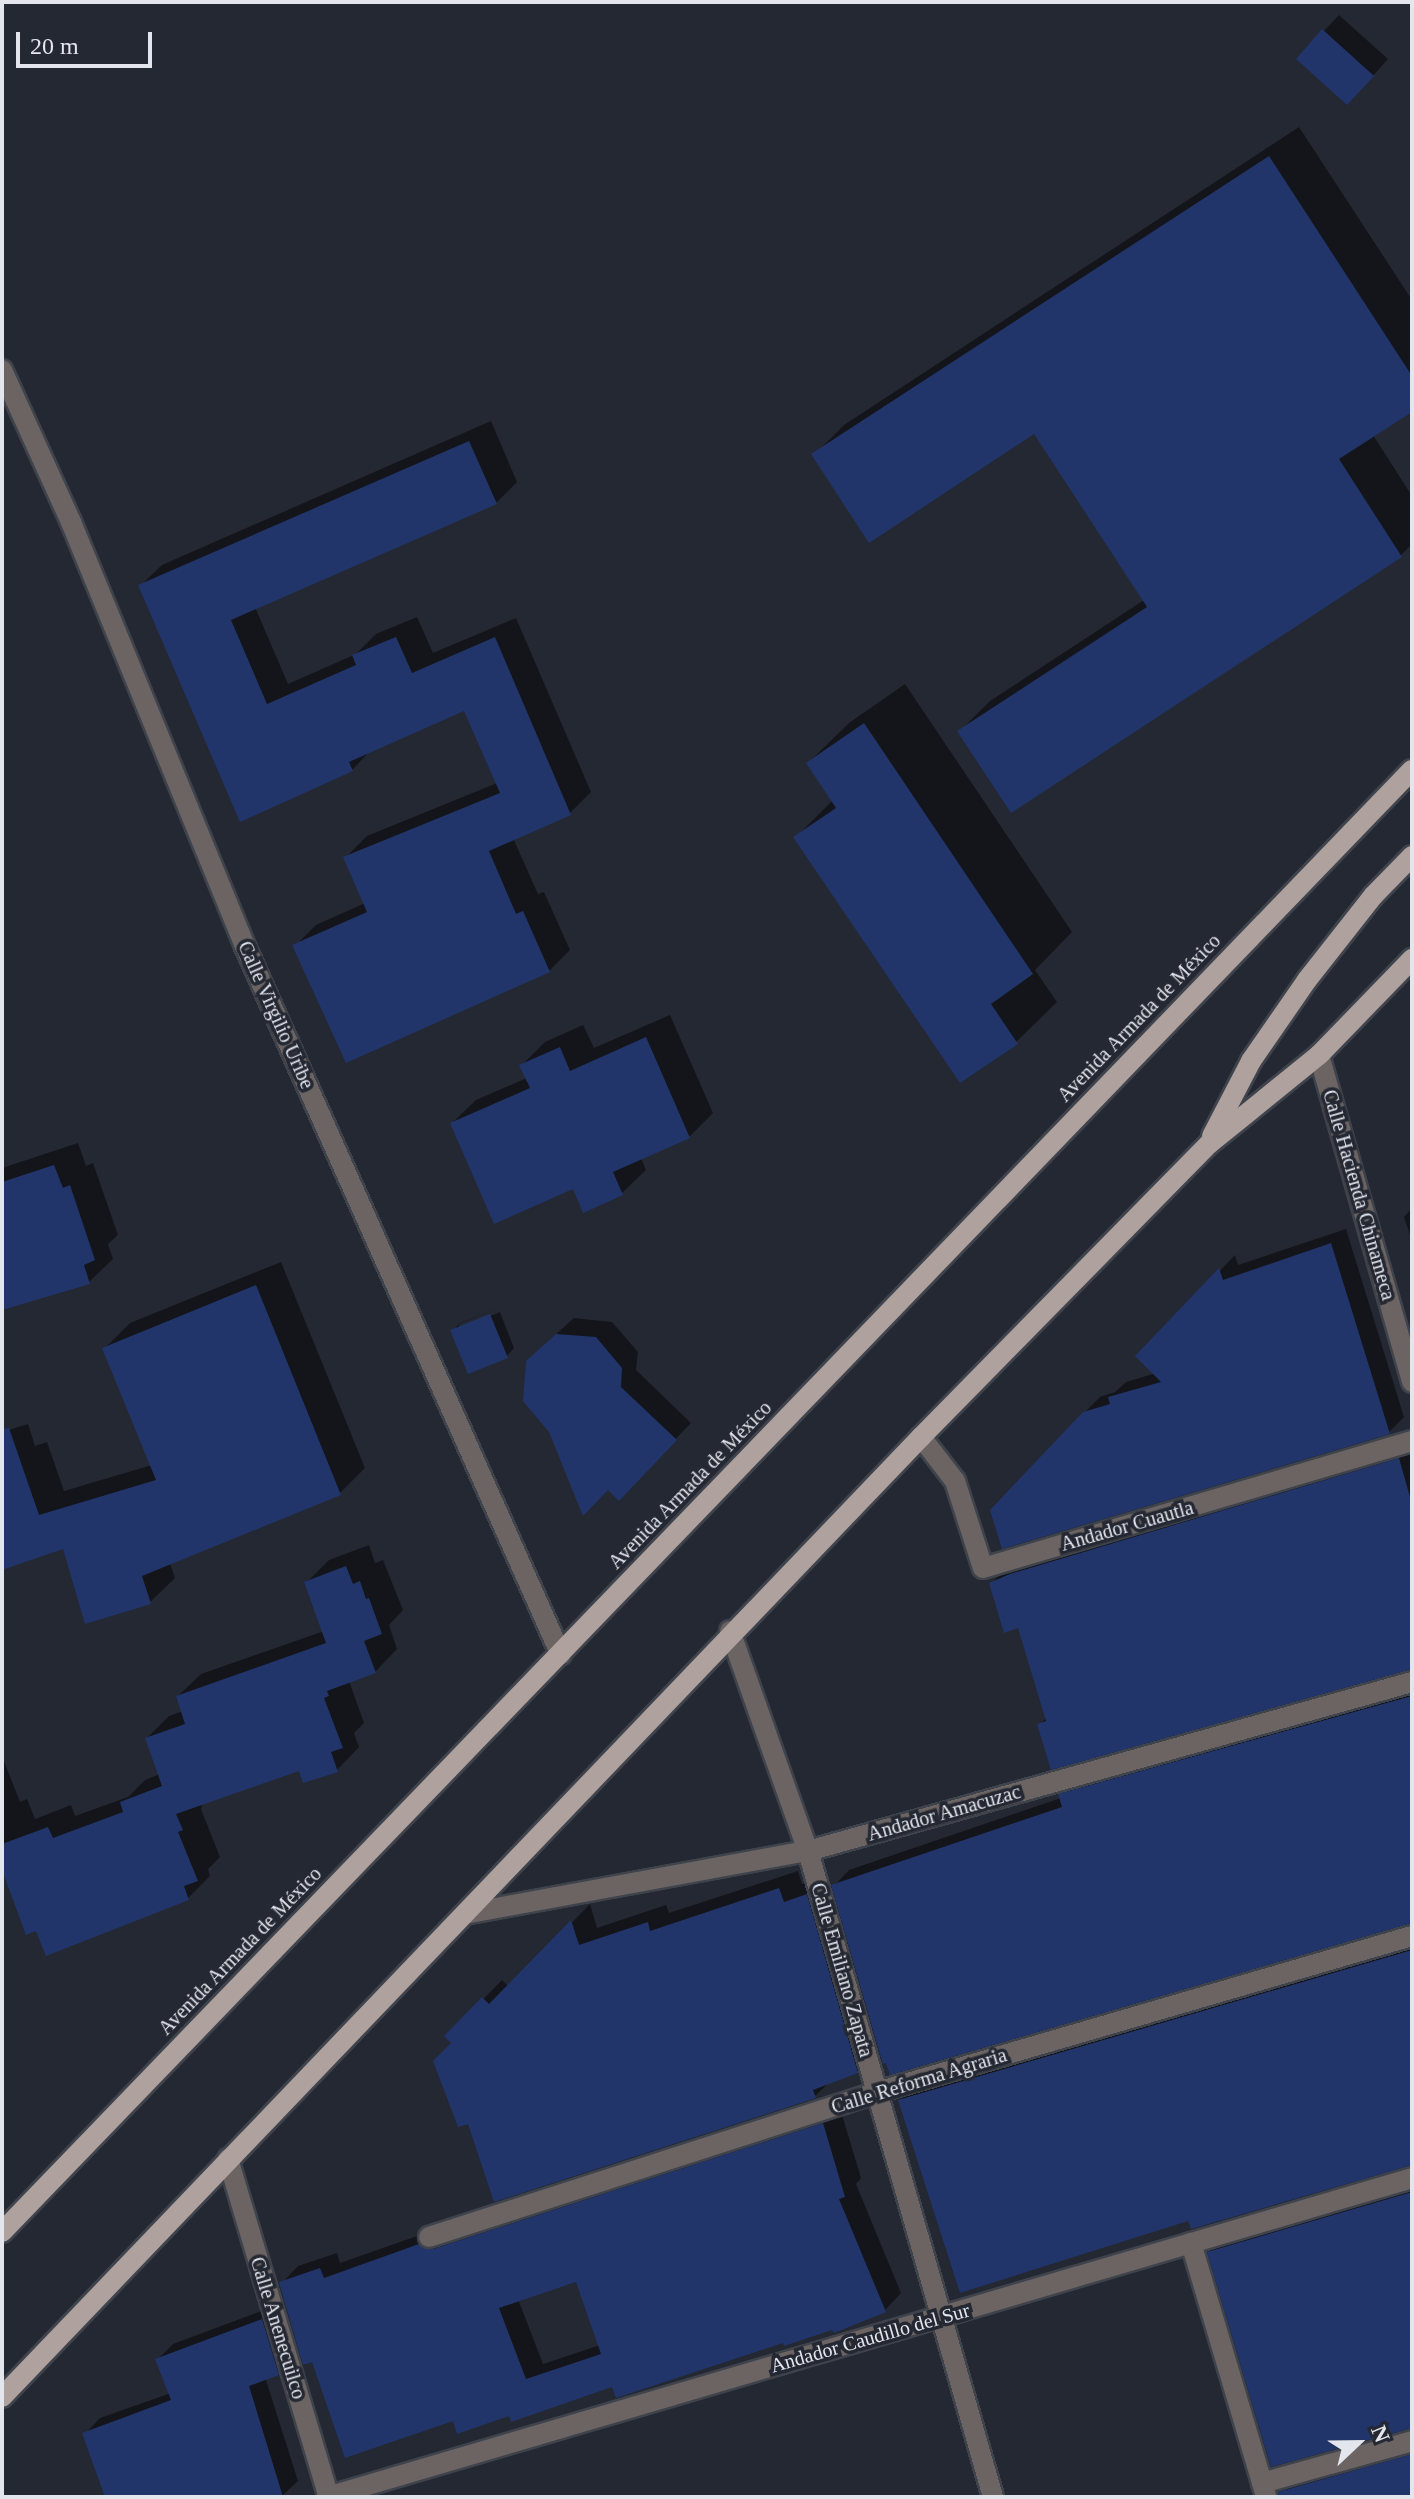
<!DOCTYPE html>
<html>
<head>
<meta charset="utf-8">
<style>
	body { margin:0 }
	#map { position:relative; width:1414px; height:2499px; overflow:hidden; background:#242832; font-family:Georgia,serif }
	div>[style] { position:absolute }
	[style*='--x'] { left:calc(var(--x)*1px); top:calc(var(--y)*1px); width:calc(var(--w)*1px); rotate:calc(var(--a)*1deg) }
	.shadow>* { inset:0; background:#0007 }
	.building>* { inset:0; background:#22356a }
	.roads { filter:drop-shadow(2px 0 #3f434c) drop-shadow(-2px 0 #3f434c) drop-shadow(0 2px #3f434c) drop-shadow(0 -2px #3f434c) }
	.minor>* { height:20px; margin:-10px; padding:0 10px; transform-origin:10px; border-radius:10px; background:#6b6463 }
	.primary>* { height:20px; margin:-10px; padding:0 10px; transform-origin:10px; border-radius:10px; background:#aea19e }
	span { translate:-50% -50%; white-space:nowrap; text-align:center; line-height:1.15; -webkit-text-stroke:7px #242832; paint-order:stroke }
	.street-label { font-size:20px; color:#e3e6ed }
	.frame { position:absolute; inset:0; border:4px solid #e3e6ed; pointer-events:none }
	.north { position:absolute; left:1318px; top:2403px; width:80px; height:80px; -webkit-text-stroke:6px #242832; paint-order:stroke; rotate:68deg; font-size:22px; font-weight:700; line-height:32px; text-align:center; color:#e3e6ed }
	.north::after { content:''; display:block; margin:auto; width:28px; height:36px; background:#e3e6ed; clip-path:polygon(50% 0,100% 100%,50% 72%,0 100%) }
	.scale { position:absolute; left:16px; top:32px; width:136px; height:36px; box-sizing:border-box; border:4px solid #e3e6ed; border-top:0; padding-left:10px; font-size:24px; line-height:28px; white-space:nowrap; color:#e3e6ed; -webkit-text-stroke:6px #242832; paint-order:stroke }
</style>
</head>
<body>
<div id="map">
	<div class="shadow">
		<div style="clip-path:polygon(1339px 15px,1388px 59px,1363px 87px,1324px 31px)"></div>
		<div style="clip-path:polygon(1299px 127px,1412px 300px,1412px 409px,1373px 435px,1412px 496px,1412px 544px,1401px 555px,1011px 810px,960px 731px,990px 701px,1144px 600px,1035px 431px,814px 455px,844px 425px)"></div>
		<div style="clip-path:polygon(491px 421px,517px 482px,496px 503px,255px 607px,288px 684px,356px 654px,376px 634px,417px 617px,433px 653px,516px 618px,591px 792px,570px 813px,513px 838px,538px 894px,544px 892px,570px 950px,549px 971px,295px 946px,316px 925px,365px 903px,346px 857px,367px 836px,497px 783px,465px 709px,371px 750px,352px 770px,241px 819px,140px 586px,162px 565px)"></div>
		<div style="clip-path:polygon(905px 684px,1072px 932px,1035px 970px,1057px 1002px,1016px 1042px,796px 837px,833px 800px,808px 763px,849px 723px)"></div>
		<div style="clip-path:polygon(670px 1015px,713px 1113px,689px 1137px,641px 1158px,646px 1170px,622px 1193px,584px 1210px,574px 1187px,452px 1123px,476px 1100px,527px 1078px,522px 1065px,545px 1042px,583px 1025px,594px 1048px)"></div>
		<div style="clip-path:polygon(78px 1143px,86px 1166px,93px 1163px,118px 1235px,108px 1244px,113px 1259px,89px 1282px,2px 1308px,2px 1168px)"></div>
		<div style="clip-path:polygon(1412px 1208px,1412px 1241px,1404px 1217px)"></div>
		<div style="clip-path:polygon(1346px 1229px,1404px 1417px,1389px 1432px,1084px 1413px,1100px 1397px,1115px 1392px,1126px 1382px,1156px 1373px,1138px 1356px,1235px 1255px,1238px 1265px)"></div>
		<div style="clip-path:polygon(281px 1262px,365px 1468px,340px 1493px,170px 1563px,175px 1578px,150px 1602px,64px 1547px,2px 1568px,2px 1432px,28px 1424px,35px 1446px,47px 1442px,64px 1491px,152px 1465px,105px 1348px,130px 1323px)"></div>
		<div style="clip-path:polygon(498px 1308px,459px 1324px,459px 1329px,500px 1312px,514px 1348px,507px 1356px,453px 1330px,460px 1323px)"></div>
		<div style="clip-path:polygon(574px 1318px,612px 1322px,638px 1352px,636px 1370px,691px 1423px,619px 1498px,544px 1345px)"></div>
		<div style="clip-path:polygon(1412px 1445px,1412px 1668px,1039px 1725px,1047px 1717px,1019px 1626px,991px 1584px,1006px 1568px)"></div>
		<div style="clip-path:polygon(369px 1545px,375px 1563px,383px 1560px,403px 1610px,389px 1625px,397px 1649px,375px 1672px,349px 1681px,364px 1723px,354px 1733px,359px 1747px,337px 1770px,300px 1768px,203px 1802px,201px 1809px,220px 1857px,208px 1869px,210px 1876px,188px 1898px,37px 1928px,6px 1875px,2px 1876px,2px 1756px,20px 1802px,27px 1799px,35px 1819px,71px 1805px,75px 1816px,128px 1797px,145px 1780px,160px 1774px,147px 1738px,169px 1716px,183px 1711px,178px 1696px,201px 1674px,324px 1631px,307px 1582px,329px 1560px)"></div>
		<div style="clip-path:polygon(1412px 1686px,1412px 1922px,834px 1886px,849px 1870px,1061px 1798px,1076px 1780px)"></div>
		<div style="clip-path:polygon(798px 1871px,802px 1884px,825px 1876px,876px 2053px,857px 2071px,830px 2082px,815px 2096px,454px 2043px,447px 2036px,502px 1980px,509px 1987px,590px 1904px,597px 1928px,666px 1905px,669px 1913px)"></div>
		<div style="clip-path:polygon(1412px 1940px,1412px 2165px,1190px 2218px,900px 2100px,915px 2085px)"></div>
		<div style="clip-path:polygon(evenodd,840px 2108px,861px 2178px,856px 2184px,901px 2293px,885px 2310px,833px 2328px,510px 2413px,454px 2418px,313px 2359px,282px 2283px,298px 2266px,337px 2253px,340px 2263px,437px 2229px,840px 2108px,577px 2279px,600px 2345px,543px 2364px,518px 2299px,577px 2279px)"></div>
		<div style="clip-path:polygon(1412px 2182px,1412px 2427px,1209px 2252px,1225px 2237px)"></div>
		<div style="clip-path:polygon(277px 2305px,293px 2358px,278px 2373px,265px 2377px,298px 2481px,281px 2497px,107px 2497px,85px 2434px,100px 2418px,171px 2393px,158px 2359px,173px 2344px)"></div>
		<div style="clip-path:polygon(1412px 2445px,1412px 2497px,1280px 2497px,1296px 2477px)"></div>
	</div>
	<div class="building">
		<div style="clip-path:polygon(1322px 29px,1374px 76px,1347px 105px,1296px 59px)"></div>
		<div style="clip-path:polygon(1269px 156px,1412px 376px,1412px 412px,1339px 459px,1402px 557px,1011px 813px,957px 731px,1147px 607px,1034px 434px,869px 543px,811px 454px)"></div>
		<div style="clip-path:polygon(469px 441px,497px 504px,231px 620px,267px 704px,356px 665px,352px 655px,396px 637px,412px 673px,495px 637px,571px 815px,489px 851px,516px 914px,523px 911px,550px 972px,346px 1063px,292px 945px,367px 912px,343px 857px,500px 793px,464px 711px,349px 762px,353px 771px,240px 822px,138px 585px)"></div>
		<div style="clip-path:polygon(864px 723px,1033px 974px,991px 1004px,1018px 1044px,960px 1083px,793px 837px,836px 808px,806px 763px)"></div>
		<div style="clip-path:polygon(646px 1037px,690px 1138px,613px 1172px,623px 1195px,583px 1213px,573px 1189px,494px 1224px,450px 1123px,530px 1088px,519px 1065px,560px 1047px,570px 1071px)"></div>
		<div style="clip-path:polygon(54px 1165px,63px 1188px,70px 1185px,95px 1260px,84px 1265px,90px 1284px,2px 1310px,2px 1182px)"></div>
		<div style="clip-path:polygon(1331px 1243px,1390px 1434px,1002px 1549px,990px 1510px,1083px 1412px,1110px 1404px,1108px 1397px,1161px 1382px,1135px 1356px,1219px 1268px,1223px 1280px)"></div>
		<div style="clip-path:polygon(256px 1285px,341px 1495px,142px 1576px,151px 1604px,85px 1624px,63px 1549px,2px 1570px,2px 1429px,9px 1428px,39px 1515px,156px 1480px,102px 1348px)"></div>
		<div style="clip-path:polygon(490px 1314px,508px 1358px,468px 1374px,450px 1330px)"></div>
		<div style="clip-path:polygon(556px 1334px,596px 1337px,622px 1368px,621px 1387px,677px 1440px,619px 1501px,608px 1490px,583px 1516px,549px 1432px,523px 1401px,526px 1361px)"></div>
		<div style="clip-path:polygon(1399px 1458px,1412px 1504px,1412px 1669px,1051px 1770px,1037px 1724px,1046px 1721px,1018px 1628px,1004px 1633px,989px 1583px,1010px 1574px)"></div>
		<div style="clip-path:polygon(346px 1566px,353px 1584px,360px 1581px,366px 1599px,369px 1598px,382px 1634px,364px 1641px,376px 1673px,327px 1691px,329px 1696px,324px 1698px,343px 1748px,331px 1752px,338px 1772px,303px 1783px,299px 1771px,176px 1814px,183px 1830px,178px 1832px,198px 1881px,184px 1886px,189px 1900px,46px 1956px,36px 1931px,26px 1935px,2px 1870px,2px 1844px,48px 1827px,53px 1838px,123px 1812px,120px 1802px,162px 1786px,145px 1738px,185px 1724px,176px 1696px,326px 1643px,304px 1582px)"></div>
		<div style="clip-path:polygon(1412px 1696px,1412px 1923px,890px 2075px,886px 2063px,883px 2064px,831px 1885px,1062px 1807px,1058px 1794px)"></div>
		<div style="clip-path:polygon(779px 1888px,784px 1902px,807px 1894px,858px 2073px,813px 2090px,816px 2098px,494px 2202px,468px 2124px,458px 2127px,433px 2061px,451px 2043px,444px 2036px,482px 1997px,489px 2004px,571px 1920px,579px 1945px,648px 1922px,650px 1931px)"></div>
		<div style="clip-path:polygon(1412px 1950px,1412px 2165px,1191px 2229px,1188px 2221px,960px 2293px,898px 2100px)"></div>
		<div style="clip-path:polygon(evenodd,823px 2123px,845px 2197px,839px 2199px,886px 2312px,834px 2333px,832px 2330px,784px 2346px,783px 2343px,616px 2398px,612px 2387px,511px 2422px,509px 2416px,457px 2434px,453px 2421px,345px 2458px,312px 2362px,303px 2365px,279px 2282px,320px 2268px,324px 2278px,419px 2244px,433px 2249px,823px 2123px,576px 2282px,601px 2354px,526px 2379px,499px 2308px,576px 2282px)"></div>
		<div style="clip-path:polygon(1412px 2192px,1412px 2428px,1271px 2467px,1207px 2252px)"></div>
		<div style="clip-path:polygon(262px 2319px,279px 2375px,249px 2386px,283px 2497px,105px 2497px,82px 2433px,171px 2400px,155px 2359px)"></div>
		<div style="clip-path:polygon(1412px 2454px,1412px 2497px,1279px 2497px,1278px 2492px)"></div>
	</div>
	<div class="roads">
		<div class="minor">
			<div style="--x:2;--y:370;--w:167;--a:65.6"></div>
			<div style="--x:71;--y:522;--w:456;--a:67.7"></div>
			<div style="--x:244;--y:944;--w:778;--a:65.97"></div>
			<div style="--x:1319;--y:1055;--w:340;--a:74.1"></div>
			<div style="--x:921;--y:1437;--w:56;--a:52.3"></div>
			<div style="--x:955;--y:1481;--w:91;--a:72.2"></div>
			<div style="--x:983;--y:1568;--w:447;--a:-16.5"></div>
			<div style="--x:730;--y:1631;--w:233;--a:70.5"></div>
			<div style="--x:808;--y:1851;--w:672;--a:74.02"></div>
			<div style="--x:469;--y:1913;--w:345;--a:-10.4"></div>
			<div style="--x:808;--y:1851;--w:627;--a:-15.63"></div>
			<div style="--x:228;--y:2159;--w:353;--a:73.4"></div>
			<div style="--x:429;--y:2237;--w:471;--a:-17.9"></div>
			<div style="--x:877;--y:2092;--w:557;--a:-16.26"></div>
			<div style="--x:1191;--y:2243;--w:265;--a:73.5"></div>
			<div style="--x:1262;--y:2483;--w:156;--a:-15.6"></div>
			<div style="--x:327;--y:2497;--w:1131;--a:-16.38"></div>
		</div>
		<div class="primary">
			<div style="--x:1212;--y:1136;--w:85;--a:-62.5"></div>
			<div style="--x:1251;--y:1061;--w:98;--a:-55.3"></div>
			<div style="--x:1307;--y:980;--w:107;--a:-51.8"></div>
			<div style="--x:1373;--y:896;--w:56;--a:-45.7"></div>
			<div style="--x:2;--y:2232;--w:2031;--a:-46.04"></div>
			<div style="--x:2;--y:2397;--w:1329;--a:-46.25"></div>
			<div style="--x:921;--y:1437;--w:411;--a:-45.5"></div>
			<div style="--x:1209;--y:1144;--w:141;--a:-39"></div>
			<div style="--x:1319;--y:1055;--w:134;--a:-45.9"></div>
		</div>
	</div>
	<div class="street-label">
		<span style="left:276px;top:1015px;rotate:66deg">Calle Virgilio Uribe</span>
		<span style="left:1139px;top:1018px;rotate:-46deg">Avenida Armada de México</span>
		<span style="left:1359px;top:1195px;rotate:74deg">Calle Hacienda Chinameca</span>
		<span style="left:690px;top:1485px;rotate:-46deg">Avenida Armada de México</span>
		<span style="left:1127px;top:1526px;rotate:-16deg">Andador Cuautla</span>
		<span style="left:944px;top:1813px;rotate:-16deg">Andador Amacuzac</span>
		<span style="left:240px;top:1951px;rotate:-46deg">Avenida Armada de México</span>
		<span style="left:842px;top:1970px;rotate:74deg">Calle Emiliano Zapata</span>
		<span style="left:919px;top:2081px;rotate:-17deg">Calle Reforma Agraria</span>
		<span style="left:278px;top:2328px;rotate:73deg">Calle Anenecuilco</span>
		<span style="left:870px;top:2338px;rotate:-16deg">Andador Caudillo del Sur</span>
	</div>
	<div class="frame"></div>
	<div class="north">N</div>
	<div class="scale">20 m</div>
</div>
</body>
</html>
